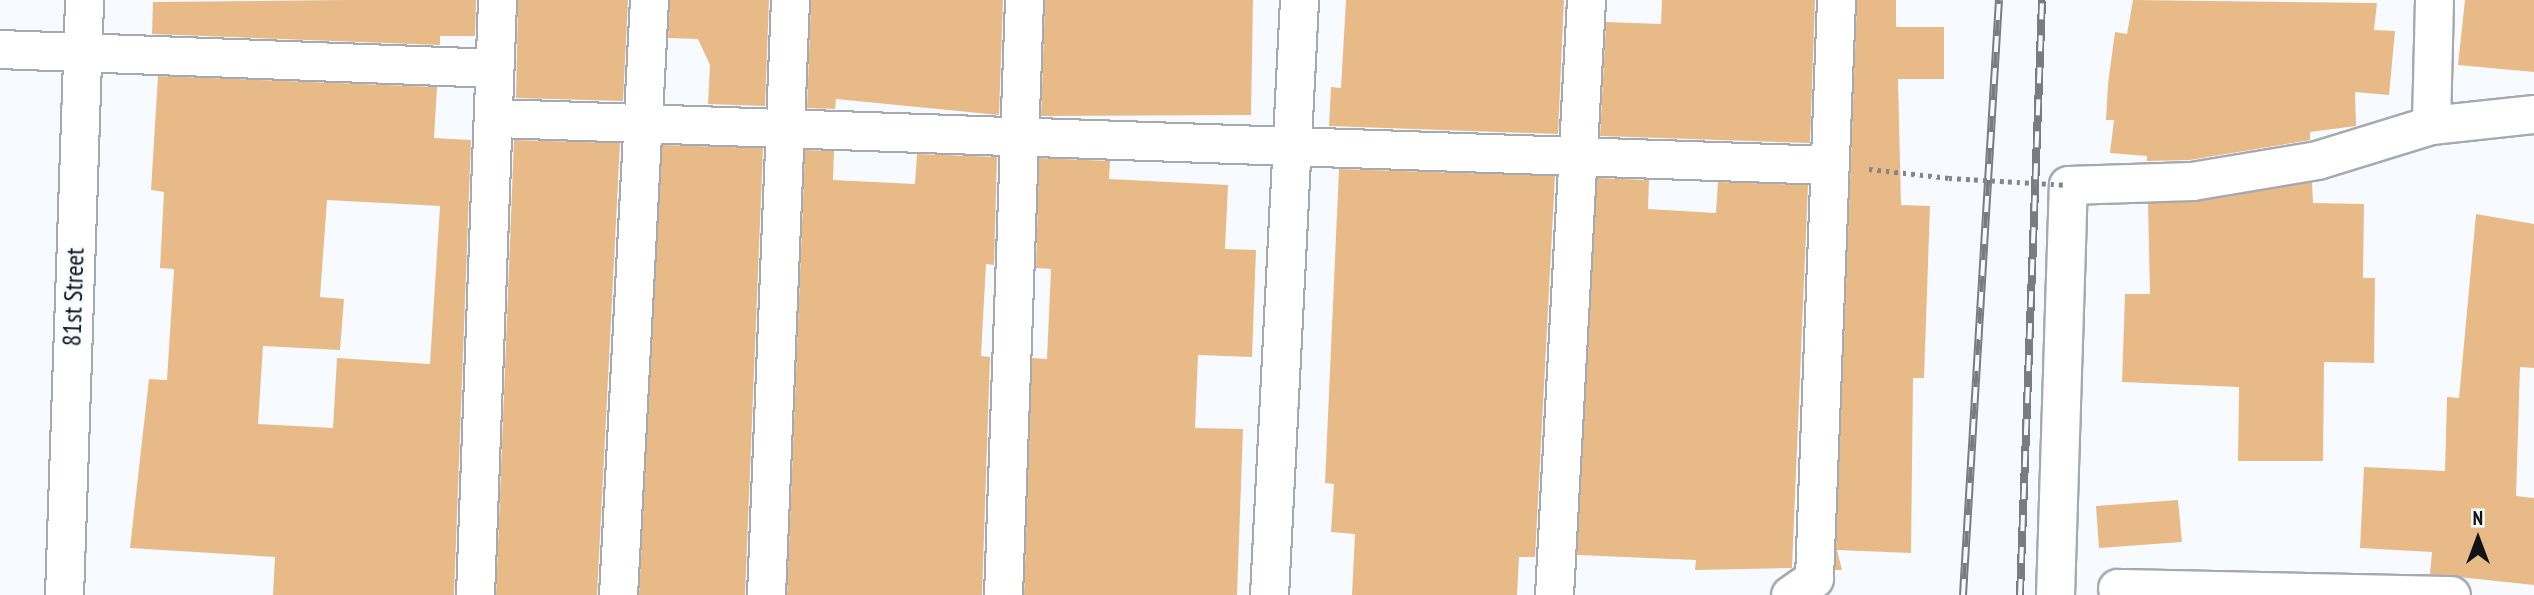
<!DOCTYPE html>
<html>
<head>
<meta charset="utf-8">
<style>
	body { margin:0 }
	#map { position:relative; width:2534px; height:595px; overflow:hidden; background:#f7fbff; font-family:"PT Sans Narrow",sans-serif }
	div>[style] { position:absolute }
	[style*='--x'] { left:calc(var(--x)*1px); top:calc(var(--y)*1px); width:calc(var(--w)*1px); rotate:calc(var(--a)*1deg) }
	.building>* { inset:0; background:#e8ba88 }
	.path>* { height:4.5px; margin-top:-2.25px; transform-origin:0; background:repeating-linear-gradient(90deg,#838689 0 3.5px,transparent 0 8.5px) }
	.roads { filter:drop-shadow(2px 0 #a5aab1) drop-shadow(-2px 0 #a5aab1) drop-shadow(0 2px #a5aab1) drop-shadow(0 -2px #a5aab1) }
	.street>* { height:37px; margin:-18.5px; padding:0 18.5px; transform-origin:18.5px; border-radius:18.5px; background:#fff }
	.rail>* { height:8px; margin-top:-4px; transform-origin:0; background:repeating-linear-gradient(90deg,#f7fbff 0 16px,#7a7d80 0 32px); box-sizing:border-box; border-block:2px solid #7a7d80 }
	.path-bridge>* { height:4.5px; margin-top:-2.25px; transform-origin:0; background:repeating-linear-gradient(90deg,#838689 0 3.5px,transparent 0 8.5px) }
	span { translate:-50% -50%; white-space:nowrap; text-align:center; line-height:1.15; -webkit-text-stroke:5px #f7fbff; paint-order:stroke }
	.street-label { font-size:26px; color:#101214 }
	.north { position:absolute; left:2443px; top:504px; width:70px; height:70px; -webkit-text-stroke:5px #f7fbff; paint-order:stroke; rotate:0deg; font-size:19px; font-weight:700; line-height:28px; text-align:center; color:#101214 }
	.north::after { content:''; display:block; margin:auto; width:24px; height:32px; background:#101214; clip-path:polygon(50% 0,100% 100%,50% 72%,0 100%) }
</style>
</head>
<body>
<div id="map">
	<div class="building">
		<div style="clip-path:polygon(345px 0,476px 0,475px 36px,440px 36px,440px 45px,152px 34px,153px 2px)"></div>
		<div style="clip-path:polygon(518px 0,628px 0,623px 101px,516px 98px)"></div>
		<div style="clip-path:polygon(670px 0,769px 0,765px 106px,708px 104px,710px 65px,698px 39px,668px 38px)"></div>
		<div style="clip-path:polygon(811px 0,1003px 0,999px 115px,836px 99px,835px 109px,807px 108px)"></div>
		<div style="clip-path:polygon(1045px 0,1253px 0,1251px 115px,1041px 116px)"></div>
		<div style="clip-path:polygon(1346px 0,1564px 0,1558px 134px,1329px 126px,1331px 87px,1341px 88px)"></div>
		<div style="clip-path:polygon(1662px 0,1815px 0,1810px 143px,1600px 136px,1606px 22px,1661px 24px)"></div>
		<div style="clip-path:polygon(1857px 0,1896px 0,1896px 27px,1944px 27px,1944px 79px,1898px 79px,1901px 205px,1930px 206px,1924px 378px,1913px 378px,1911px 553px,1837px 550px,1842px 570px,1835px 570px)"></div>
		<div style="clip-path:polygon(2133px 0,2377px 3px,2374px 30px,2395px 31px,2389px 95px,2355px 92px,2356px 126px,2310px 132px,2310px 140px,2190px 160px,2147px 161px,2147px 156px,2110px 153px,2114px 120px,2106px 120px,2108px 84px,2115px 32px,2127px 34px)"></div>
		<div style="clip-path:polygon(2465px 0,2534px 0,2534px 72px,2458px 65px)"></div>
		<div style="clip-path:polygon(evenodd,158px 76px,437px 87px,434px 138px,471px 140px,454px 595px,273px 595px,275px 557px,130px 548px,149px 379px,167px 380px,174px 269px,160px 268px,164px 192px,151px 190px,158px 76px,327px 200px,440px 206px,430px 364px,337px 358px,333px 428px,258px 424px,263px 346px,340px 350px,344px 299px,320px 297px,327px 200px)"></div>
		<div style="clip-path:polygon(514px 140px,620px 143px,597px 595px,496px 595px)"></div>
		<div style="clip-path:polygon(662px 145px,763px 148px,745px 595px,639px 595px)"></div>
		<div style="clip-path:polygon(805px 150px,834px 151px,833px 180px,915px 184px,917px 154px,997px 157px,994px 265px,986px 264px,981px 356px,990px 357px,982px 595px,787px 595px)"></div>
		<div style="clip-path:polygon(1039px 158px,1110px 161px,1109px 179px,1228px 185px,1225px 249px,1256px 250px,1252px 357px,1198px 355px,1195px 428px,1243px 429px,1237px 595px,1024px 595px,1032px 358px,1047px 359px,1051px 269px,1036px 268px)"></div>
		<div style="clip-path:polygon(1339px 169px,1555px 176px,1535px 557px,1519px 557px,1517px 595px,1352px 595px,1355px 534px,1331px 532px,1334px 484px,1325px 483px)"></div>
		<div style="clip-path:polygon(1597px 178px,1649px 180px,1648px 209px,1716px 213px,1718px 182px,1808px 185px,1792px 568px,1695px 570px,1696px 560px,1577px 555px)"></div>
		<div style="clip-path:polygon(2312px 182px,2313px 203px,2364px 204px,2363px 278px,2375px 278px,2374px 363px,2324px 362px,2323px 461px,2238px 461px,2239px 387px,2122px 382px,2125px 294px,2150px 294px,2148px 203px)"></div>
		<div style="clip-path:polygon(2476px 214px,2534px 224px,2534px 368px,2520px 367px,2516px 496px,2534px 498px,2534px 585px,2430px 574px,2432px 552px,2360px 548px,2364px 467px,2445px 471px,2447px 397px,2459px 398px)"></div>
		<div style="clip-path:polygon(2178px 500px,2182px 542px,2099px 548px,2096px 506px)"></div>
	</div>
	<div class="path">
		<div style="--x:1869;--y:169;--w:81;--a:6.4"></div>
	</div>
	<div class="roads">
		<div class="street">
			<div style="--x:2434;--y:0;--w:125;--a:91.4"></div>
			<div style="--x:2431;--y:125;--w:104;--a:-6.1"></div>
			<div style="--x:0;--y:49;--w:494;--a:2.2"></div>
			<div style="--x:497;--y:118;--w:1334;--a:2.02"></div>
			<div style="--x:2117;--y:588;--w:334;--a:1.2"></div>
			<div style="--x:64;--y:595;--w:595;--a:-88.07"></div>
			<div style="--x:475;--y:595;--w:595;--a:-87.88"></div>
			<div style="--x:618;--y:595;--w:596;--a:-87.02"></div>
			<div style="--x:766;--y:595;--w:595;--a:-87.69"></div>
			<div style="--x:1003;--y:595;--w:595;--a:-87.98"></div>
			<div style="--x:1269;--y:595;--w:596;--a:-87.11"></div>
			<div style="--x:1554;--y:595;--w:596;--a:-86.92"></div>
			<div style="--x:1790;--y:595;--w:29;--a:-35"></div>
			<div style="--x:1814;--y:578;--w:578;--a:-87.82"></div>
			<div style="--x:2055;--y:595;--w:410;--a:-88.2"></div>
			<div style="--x:2068;--y:185;--w:124;--a:-1.8"></div>
			<div style="--x:2192;--y:181;--w:127;--a:-9.5"></div>
			<div style="--x:2317;--y:160;--w:119;--a:-17.1"></div>
		</div>
	</div>
	<div class="rail">
		<div style="--x:1963;--y:595;--w:596;--a:-86.54"></div>
		<div style="--x:2020;--y:595;--w:595;--a:-87.88"></div>
	</div>
	<div class="path-bridge">
		<div style="--x:1949;--y:178;--w:119;--a:3.4"></div>
	</div>
	<div class="street-label">
		<span style="left:73px;top:297px;rotate:-88deg">81st Street</span>
	</div>
	<div class="north">N</div>
</div>
</body>
</html>
